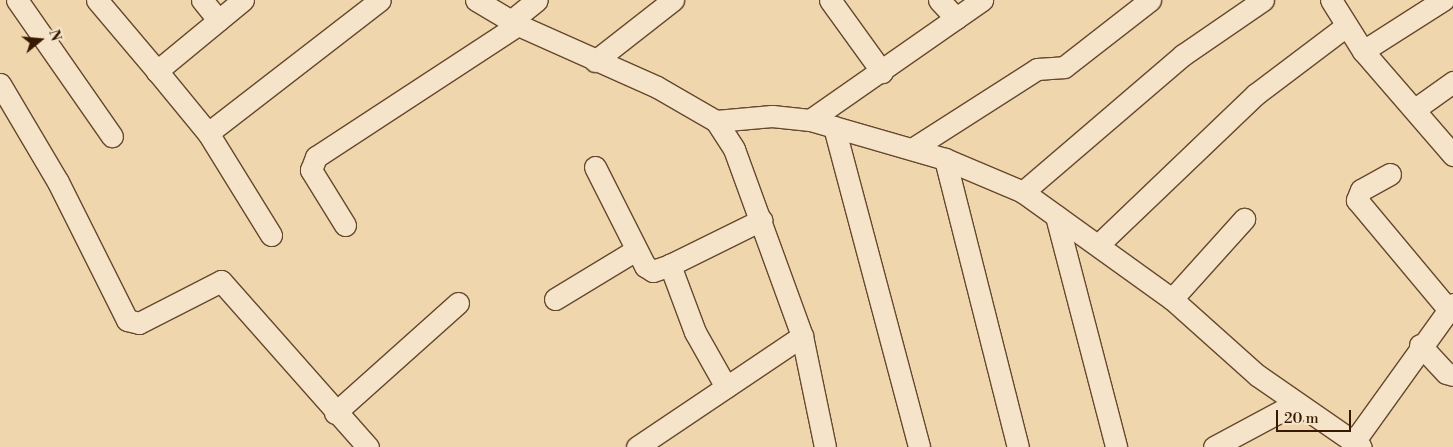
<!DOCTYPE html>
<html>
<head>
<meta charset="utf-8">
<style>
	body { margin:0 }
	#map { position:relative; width:1453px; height:447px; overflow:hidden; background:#efd6ad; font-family:"Libre Bodoni",serif }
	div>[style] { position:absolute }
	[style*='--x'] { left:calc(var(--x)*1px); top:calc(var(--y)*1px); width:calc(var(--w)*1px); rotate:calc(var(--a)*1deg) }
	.roads { filter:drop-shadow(1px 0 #65482d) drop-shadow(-1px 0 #65482d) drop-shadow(0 1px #65482d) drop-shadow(0 -1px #65482d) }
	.minor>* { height:21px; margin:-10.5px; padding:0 10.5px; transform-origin:10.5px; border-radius:10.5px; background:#f5e4ca }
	span { translate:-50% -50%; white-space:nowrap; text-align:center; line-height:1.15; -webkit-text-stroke:5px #f5e4ca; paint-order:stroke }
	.north { position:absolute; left:15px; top:15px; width:50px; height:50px; -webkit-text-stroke:4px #f5e4ca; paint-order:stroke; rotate:73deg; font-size:14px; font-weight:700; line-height:20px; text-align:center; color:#371902 }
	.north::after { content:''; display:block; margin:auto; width:18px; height:22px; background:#371902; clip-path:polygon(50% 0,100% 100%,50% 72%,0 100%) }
	.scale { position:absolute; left:1276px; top:410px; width:75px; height:22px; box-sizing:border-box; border:2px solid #371902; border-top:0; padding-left:6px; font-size:15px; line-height:18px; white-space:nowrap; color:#371902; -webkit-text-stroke:4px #f5e4ca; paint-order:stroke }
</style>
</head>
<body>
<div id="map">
	<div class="roads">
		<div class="minor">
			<div style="--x:17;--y:0;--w:166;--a:55.1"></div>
			<div style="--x:97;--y:0;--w:93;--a:49.8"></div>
			<div style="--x:202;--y:0;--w:26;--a:51"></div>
			<div style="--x:243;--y:0;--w:112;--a:140.5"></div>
			<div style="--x:157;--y:71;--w:80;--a:50.6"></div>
			<div style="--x:208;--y:133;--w:120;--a:58.3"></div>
			<div style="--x:476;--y:0;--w:49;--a:30.8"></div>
			<div style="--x:518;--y:25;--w:152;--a:24"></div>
			<div style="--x:657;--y:87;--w:68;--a:30"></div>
			<div style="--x:716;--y:121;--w:33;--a:57"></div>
			<div style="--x:734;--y:149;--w:199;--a:70"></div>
			<div style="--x:802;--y:336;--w:113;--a:78.3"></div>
			<div style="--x:830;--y:0;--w:89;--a:54.2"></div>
			<div style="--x:939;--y:0;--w:25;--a:47"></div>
			<div style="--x:1331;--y:0;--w:60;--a:57.9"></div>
			<div style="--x:1363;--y:51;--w:138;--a:49.1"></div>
			<div style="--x:511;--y:21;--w:33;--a:-39"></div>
			<div style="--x:1363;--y:51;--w:95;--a:-32.5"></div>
			<div style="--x:595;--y:61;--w:99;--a:-38"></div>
			<div style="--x:0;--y:84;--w:114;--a:59.4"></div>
			<div style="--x:58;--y:182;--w:154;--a:63.4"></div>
			<div style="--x:127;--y:320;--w:12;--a:14"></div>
			<div style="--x:139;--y:323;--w:92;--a:-27.1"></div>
			<div style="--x:221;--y:281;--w:222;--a:48.5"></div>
			<div style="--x:1415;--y:109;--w:47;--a:-35.4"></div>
			<div style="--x:810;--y:120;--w:210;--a:-34.9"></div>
			<div style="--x:716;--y:121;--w:56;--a:-5.1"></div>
			<div style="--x:772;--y:116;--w:38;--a:6"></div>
			<div style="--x:810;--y:120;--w:141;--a:16.1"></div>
			<div style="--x:945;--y:159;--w:85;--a:22.9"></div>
			<div style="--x:1023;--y:192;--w:183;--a:35.7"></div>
			<div style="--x:1172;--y:299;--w:114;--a:41.8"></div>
			<div style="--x:1257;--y:375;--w:126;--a:34.7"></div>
			<div style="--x:834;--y:127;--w:331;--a:75.1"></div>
			<div style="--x:208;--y:133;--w:217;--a:-37.7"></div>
			<div style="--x:912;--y:149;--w:148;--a:-32.6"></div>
			<div style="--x:1037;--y:69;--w:27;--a:-4"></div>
			<div style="--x:1064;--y:67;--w:109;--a:-37.9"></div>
			<div style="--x:945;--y:159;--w:297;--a:75.8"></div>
			<div style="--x:595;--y:167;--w:111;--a:63.2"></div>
			<div style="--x:645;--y:266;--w:9;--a:32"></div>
			<div style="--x:653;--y:271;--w:18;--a:-19"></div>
			<div style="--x:1390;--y:174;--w:33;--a:151"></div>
			<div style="--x:1361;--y:190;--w:11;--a:112"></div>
			<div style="--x:1357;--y:200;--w:142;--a:50.1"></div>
			<div style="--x:1023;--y:192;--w:211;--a:-40.6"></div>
			<div style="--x:1183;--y:55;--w:97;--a:-34.5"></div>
			<div style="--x:1056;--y:216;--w:239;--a:75.4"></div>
			<div style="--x:345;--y:225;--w:65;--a:-121.7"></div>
			<div style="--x:311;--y:170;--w:14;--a:-69"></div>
			<div style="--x:316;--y:157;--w:241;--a:-33.2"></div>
			<div style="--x:1098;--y:245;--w:219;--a:-43.7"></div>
			<div style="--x:1256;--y:94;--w:113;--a:-37.1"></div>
			<div style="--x:555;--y:299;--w:95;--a:-31.2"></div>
			<div style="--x:1172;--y:299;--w:108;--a:-48"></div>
			<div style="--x:1420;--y:345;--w:38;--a:47"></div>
			<div style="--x:1446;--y:373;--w:7;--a:16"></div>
			<div style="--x:726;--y:387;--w:63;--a:-119.4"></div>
			<div style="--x:695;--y:332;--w:72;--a:-110.5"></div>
			<div style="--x:670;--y:265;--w:102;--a:-26.3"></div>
			<div style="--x:335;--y:413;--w:165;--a:-41.8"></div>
			<div style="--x:1353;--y:443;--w:171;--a:-54.3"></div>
			<div style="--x:637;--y:447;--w:199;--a:-33.9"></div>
			<div style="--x:1214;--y:447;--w:93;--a:-28.2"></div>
		</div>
	</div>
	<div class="north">N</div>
	<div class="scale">20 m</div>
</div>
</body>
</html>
